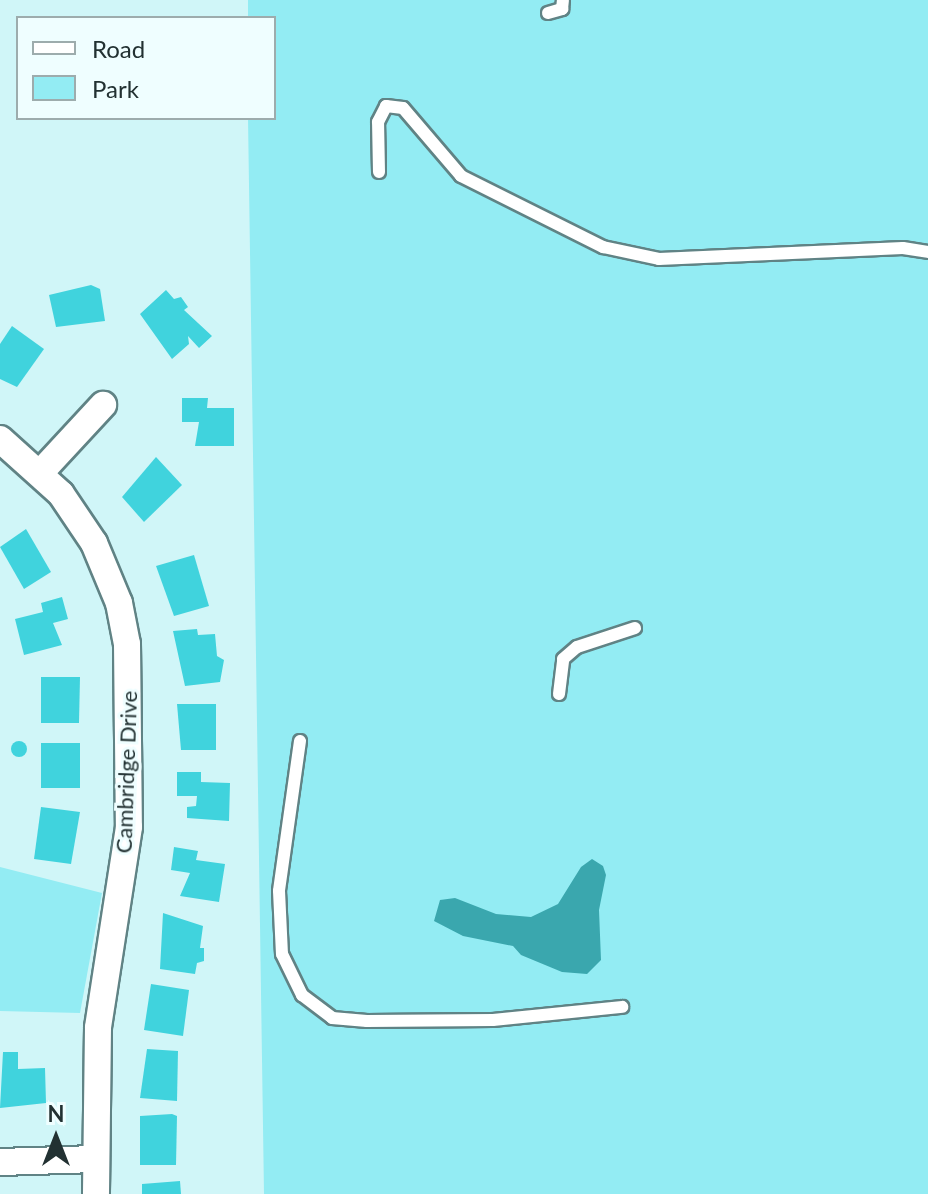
<!DOCTYPE html>
<html>
<head>
<meta charset="utf-8">
<style>
	body { margin:0 }
	#map { position:relative; width:928px; height:1194px; overflow:hidden; background:#d0f6f8; font-family:Lato,sans-serif }
	div>[style] { position:absolute }
	[style*='--x'] { left:calc(var(--x)*1px); top:calc(var(--y)*1px); width:calc(var(--w)*1px); rotate:calc(var(--a)*1deg) }
	.green>* { inset:0; background:#93ecf3 }
	.water>* { inset:0; background:#3aa7ae }
	.building>* { inset:0; background:#40d3dd }
	.round { border-radius:50% }
	.roads { filter:drop-shadow(2px 0 #608385) drop-shadow(-2px 0 #608385) drop-shadow(0 2px #608385) drop-shadow(0 -2px #608385) }
	.lane>* { height:12px; margin:-6px; padding:0 6px; transform-origin:6px; border-radius:6px; background:#fff }
	.street>* { height:26px; margin:-13px; padding:0 13px; transform-origin:13px; border-radius:13px; background:#fff }
	span { translate:-50% -50%; white-space:nowrap; text-align:center; line-height:1.15; -webkit-text-stroke:6px #effeff; paint-order:stroke }
	.street-label { font-size:22px; color:#223132 }
	.legend { position:absolute; left:16px; top:16px; width:260px; height:104px; box-sizing:border-box; background:#effeff; border:2px solid #9dacad; margin:0; padding:10px 14px; list-style:none; font-size:24px; color:#223132 }
	.legend li { display:flex; align-items:center; gap:16px; height:40px }
	.legend b { width:40px; border:2px solid #9dacad }
	.north { position:absolute; left:16px; top:1098px; width:80px; height:80px; -webkit-text-stroke:6px #effeff; paint-order:stroke; rotate:0deg; font-size:22px; font-weight:700; line-height:32px; text-align:center; color:#223132 }
	.north::after { content:''; display:block; margin:auto; width:28px; height:36px; background:#223132; clip-path:polygon(50% 0,100% 100%,50% 72%,0 100%) }
</style>
</head>
<body>
<div id="map">
	<div class="green">
		<div style="clip-path:polygon(248px 0,928px 0,928px 1194px,264px 1194px,248px 118px,274px 118px,274px 18px,248px 18px)"></div>
		<div style="clip-path:polygon(0 867px,102px 893px,80px 1013px,0 1011px)"></div>
	</div>
	<div class="water">
		<div style="clip-path:polygon(592px 859px,603px 866px,606px 875px,599px 910px,601px 960px,587px 974px,562px 972px,521px 955px,513px 946px,463px 936px,434px 921px,440px 900px,455px 898px,496px 914px,531px 917px,558px 904px,581px 867px)"></div>
	</div>
	<div class="building">
		<div style="clip-path:polygon(91px 285px,100px 289px,105px 321px,56px 327px,49px 295px)"></div>
		<div style="clip-path:polygon(166px 290px,174px 299px,181px 297px,188px 307px,184px 310px,212px 336px,199px 348px,188px 336px,189px 344px,172px 359px,140px 314px)"></div>
		<div style="clip-path:polygon(12px 326px,44px 349px,17px 387px,0 379px,0 344px)"></div>
		<div style="clip-path:polygon(182px 398px,208px 398px,207px 408px,234px 408px,234px 446px,195px 446px,199px 422px,182px 422px)"></div>
		<div style="clip-path:polygon(156px 457px,182px 485px,144px 522px,122px 497px)"></div>
		<div style="clip-path:polygon(26px 529px,51px 572px,24px 589px,0 547px)"></div>
		<div style="clip-path:polygon(194px 555px,209px 606px,174px 616px,156px 566px)"></div>
		<div style="clip-path:polygon(62px 597px,68px 619px,53px 623px,62px 645px,24px 655px,15px 619px,43px 612px,41px 603px)"></div>
		<div style="clip-path:polygon(197px 629px,198px 635px,215px 634px,217px 656px,224px 660px,220px 682px,185px 686px,173px 631px)"></div>
		<div style="clip-path:polygon(41px 677px,80px 677px,79px 723px,41px 723px)"></div>
		<div style="clip-path:polygon(177px 704px,216px 704px,216px 750px,181px 750px)"></div>
		<div class="round" style="left:11px;top:741px;width:16px;height:16px"></div>
		<div style="clip-path:polygon(41px 743px,80px 743px,80px 788px,41px 788px)"></div>
		<div style="clip-path:polygon(177px 772px,201px 772px,201px 782px,230px 783px,229px 821px,187px 818px,187px 807px,196px 806px,197px 796px,177px 796px)"></div>
		<div style="clip-path:polygon(41px 807px,80px 812px,71px 864px,34px 859px)"></div>
		<div style="clip-path:polygon(174px 847px,198px 851px,196px 860px,225px 864px,219px 902px,180px 896px,190px 873px,171px 870px)"></div>
		<div style="clip-path:polygon(163px 913px,203px 926px,200px 948px,204px 948px,204px 961px,197px 963px,195px 974px,160px 969px)"></div>
		<div style="clip-path:polygon(151px 984px,189px 990px,183px 1036px,144px 1030px)"></div>
		<div style="clip-path:polygon(147px 1049px,178px 1051px,177px 1101px,140px 1098px)"></div>
		<div style="clip-path:polygon(3px 1052px,18px 1052px,18px 1069px,45px 1068px,46px 1103px,0 1108px)"></div>
		<div style="clip-path:polygon(172px 1114px,177px 1116px,176px 1165px,140px 1165px,140px 1116px)"></div>
		<div style="clip-path:polygon(180px 1181px,181px 1194px,142px 1194px,142px 1184px)"></div>
	</div>
	<div class="roads">
		<div class="lane">
			<div style="--x:548;--y:13;--w:15;--a:-16"></div>
			<div style="--x:562;--y:9;--w:9;--a:-84"></div>
			<div style="--x:379;--y:172;--w:50;--a:-91.1"></div>
			<div style="--x:378;--y:122;--w:18;--a:-63"></div>
			<div style="--x:386;--y:106;--w:17;--a:7"></div>
			<div style="--x:403;--y:108;--w:89;--a:49.5"></div>
			<div style="--x:461;--y:176;--w:159;--a:26.6"></div>
			<div style="--x:603;--y:247;--w:57;--a:12.1"></div>
			<div style="--x:659;--y:259;--w:244;--a:-2.6"></div>
			<div style="--x:903;--y:248;--w:25;--a:9"></div>
			<div style="--x:559;--y:694;--w:35;--a:-83"></div>
			<div style="--x:563;--y:659;--w:18;--a:-41"></div>
			<div style="--x:577;--y:647;--w:61;--a:-18.1"></div>
			<div style="--x:300;--y:741;--w:151;--a:98"></div>
			<div style="--x:279;--y:891;--w:63;--a:87.3"></div>
			<div style="--x:282;--y:954;--w:46;--a:64"></div>
			<div style="--x:302;--y:995;--w:38;--a:37"></div>
			<div style="--x:332;--y:1018;--w:35;--a:5"></div>
			<div style="--x:367;--y:1021;--w:126;--a:-0.5"></div>
			<div style="--x:493;--y:1020;--w:130;--a:-5.8"></div>
		</div>
		<div class="street">
			<div style="--x:0;--y:439;--w:82;--a:42"></div>
			<div style="--x:61;--y:494;--w:59;--a:56"></div>
			<div style="--x:94;--y:543;--w:65;--a:67.4"></div>
			<div style="--x:119;--y:603;--w:42;--a:79"></div>
			<div style="--x:127;--y:644;--w:183;--a:89.4"></div>
			<div style="--x:129;--y:827;--w:203;--a:98.8"></div>
			<div style="--x:98;--y:1028;--w:166;--a:90.7"></div>
			<div style="--x:40;--y:473;--w:93;--a:-47.2"></div>
			<div style="--x:0;--y:1162;--w:94;--a:-1.8"></div>
		</div>
	</div>
	<div class="street-label">
		<span style="left:126px;top:772px;rotate:-88deg">Cambridge Drive</span>
	</div>
	<ul class="legend">
	<li><b style="height:10px;background:#fff"></b>Road</li>
	<li><b style="height:22px;background:#93ecf3"></b>Park</li>
	</ul>
	<div class="north">N</div>
</div>
</body>
</html>
